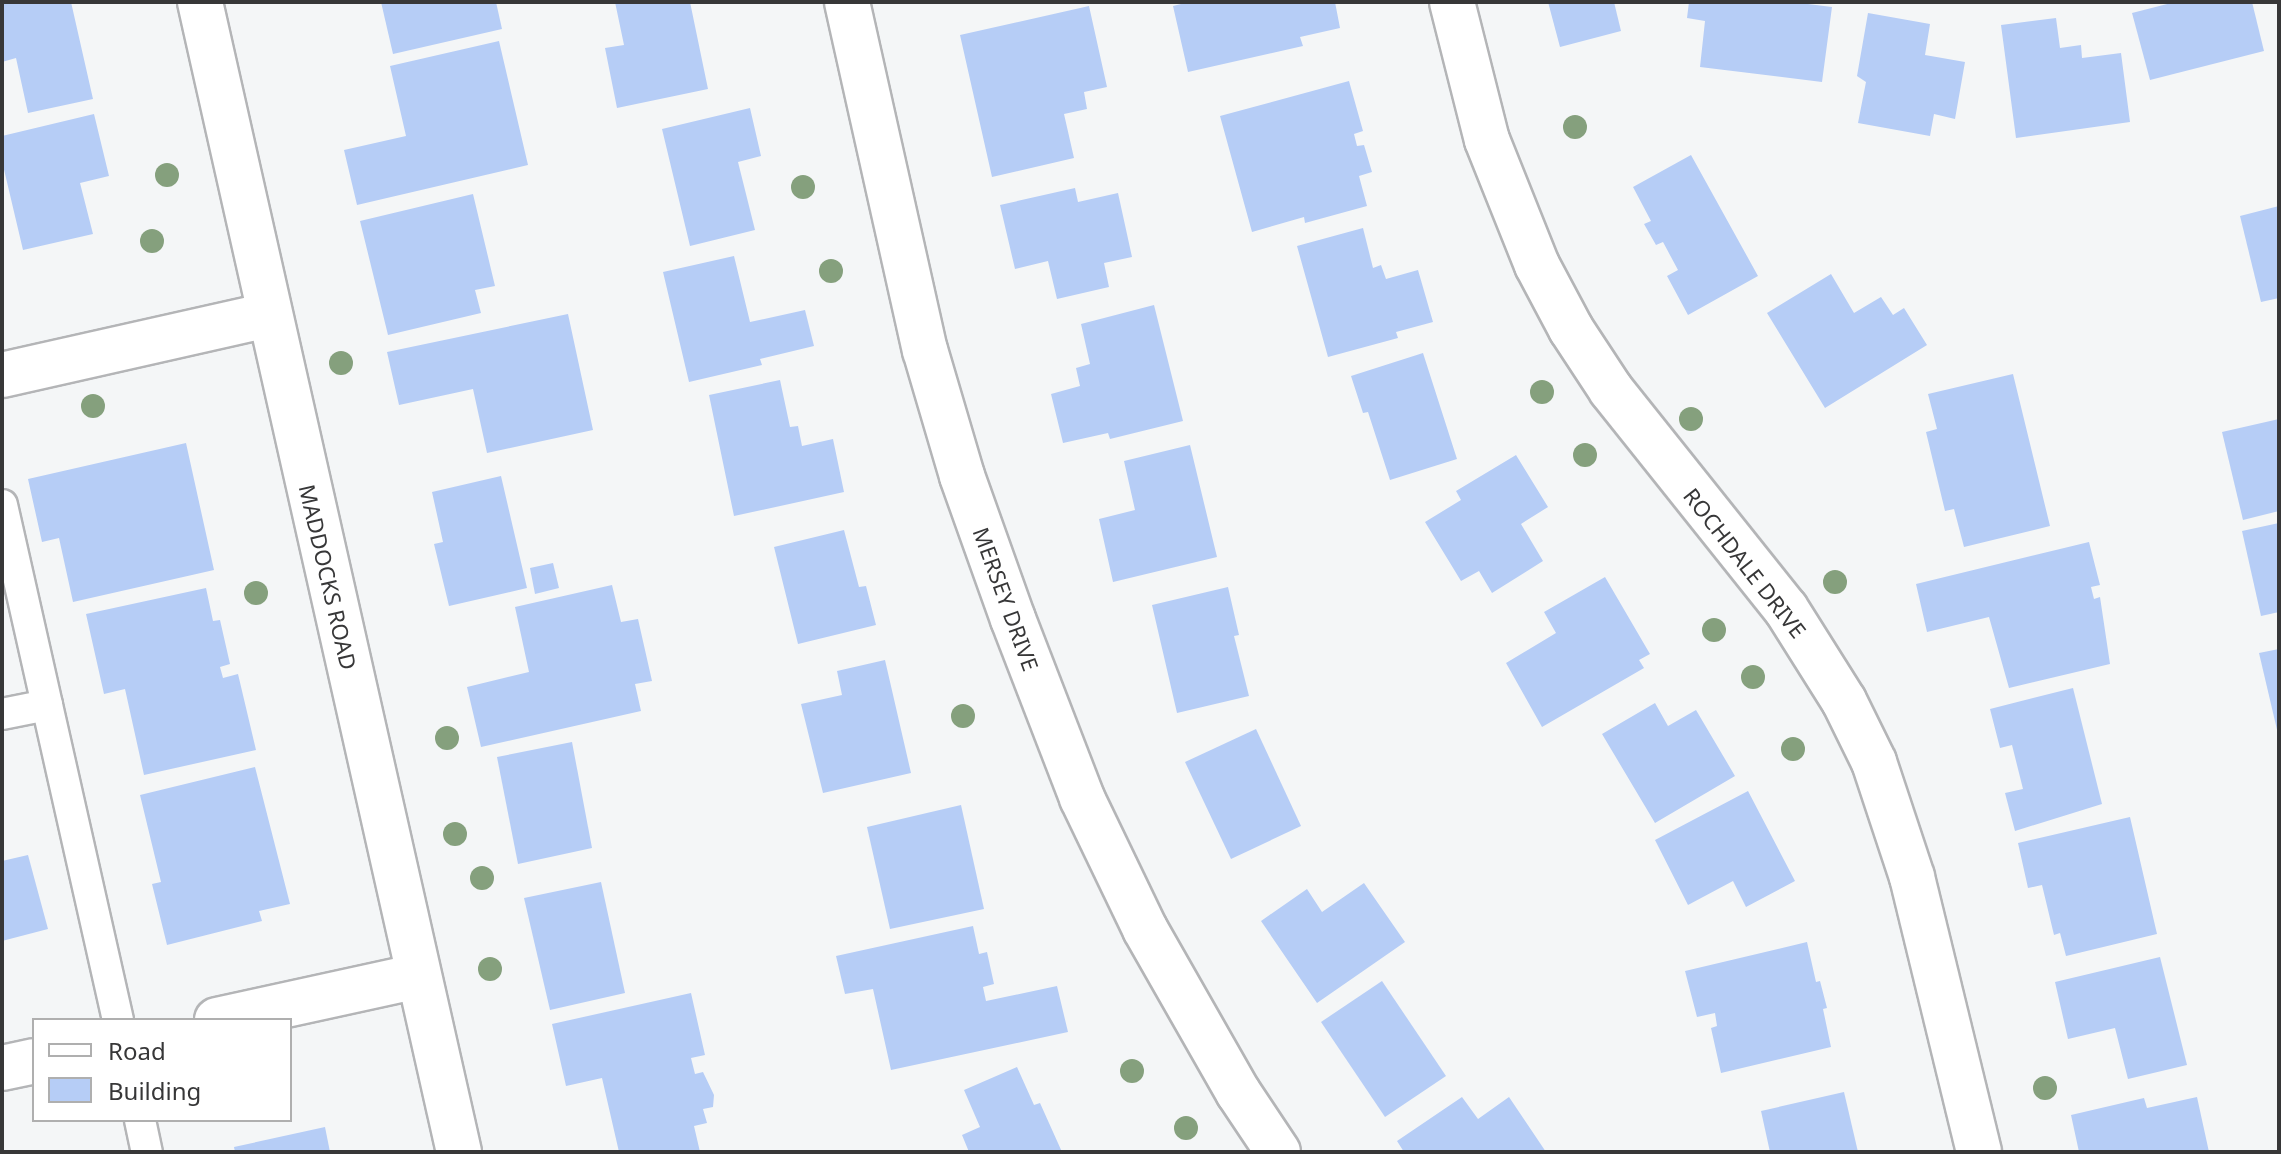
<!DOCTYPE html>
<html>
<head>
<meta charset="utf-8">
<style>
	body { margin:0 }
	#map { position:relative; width:2281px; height:1154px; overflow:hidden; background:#f4f6f7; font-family:"Noto Sans",sans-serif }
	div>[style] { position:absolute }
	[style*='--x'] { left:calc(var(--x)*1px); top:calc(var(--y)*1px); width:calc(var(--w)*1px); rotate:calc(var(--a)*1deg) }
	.building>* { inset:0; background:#b6cdf6 }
	.roads { filter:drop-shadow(2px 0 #b4b5b7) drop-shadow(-2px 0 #b4b5b7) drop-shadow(0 2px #b4b5b7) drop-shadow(0 -2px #b4b5b7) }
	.lane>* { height:30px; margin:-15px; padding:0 15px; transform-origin:15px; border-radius:15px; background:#fff }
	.street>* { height:44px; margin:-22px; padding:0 22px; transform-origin:22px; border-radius:22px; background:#fff }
	.trees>* { width:24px; height:24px; margin:-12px; border-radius:50%; background:#85a07d }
	span { translate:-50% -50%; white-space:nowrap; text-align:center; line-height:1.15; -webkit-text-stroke:6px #fff; paint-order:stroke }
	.street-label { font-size:22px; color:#373738 }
	.frame { position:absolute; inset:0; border:4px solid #373738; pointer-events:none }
	.legend { position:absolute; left:32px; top:1018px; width:260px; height:104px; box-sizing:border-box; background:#fff; border:2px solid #afafaf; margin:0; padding:10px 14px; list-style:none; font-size:24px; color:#373738 }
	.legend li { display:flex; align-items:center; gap:16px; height:40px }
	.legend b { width:40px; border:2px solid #afafaf }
</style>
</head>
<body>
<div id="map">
	<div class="building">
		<div style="clip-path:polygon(2px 2px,71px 2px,93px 99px,28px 113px,16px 58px,2px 62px)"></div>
		<div style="clip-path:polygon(381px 2px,496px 2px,502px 29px,393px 54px)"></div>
		<div style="clip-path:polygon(615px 2px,690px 2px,708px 89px,617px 108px,605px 48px,624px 45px)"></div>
		<div style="clip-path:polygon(1189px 2px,1335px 2px,1340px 28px,1300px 37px,1303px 46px,1188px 72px,1173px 6px)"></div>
		<div style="clip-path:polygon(1548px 2px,1614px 2px,1621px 31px,1560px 47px)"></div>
		<div style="clip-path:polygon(1689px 2px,1792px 2px,1832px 7px,1822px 82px,1700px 67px,1705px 21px,1687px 18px)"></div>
		<div style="clip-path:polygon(2175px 2px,2252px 2px,2264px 51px,2150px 80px,2132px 13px)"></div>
		<div style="clip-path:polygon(1089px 6px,1107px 87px,1084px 92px,1087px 109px,1064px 114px,1074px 158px,992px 177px,960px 35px)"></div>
		<div style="clip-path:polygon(1868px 13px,1930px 24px,1925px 55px,1965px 62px,1955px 119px,1934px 114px,1930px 136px,1858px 123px,1866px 82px,1857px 76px)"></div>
		<div style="clip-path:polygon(2056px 18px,2060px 48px,2081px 45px,2082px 58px,2121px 53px,2130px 122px,2016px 138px,2001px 25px)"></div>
		<div style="clip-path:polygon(499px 41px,528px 165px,357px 205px,344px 150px,406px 136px,390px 66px)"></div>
		<div style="clip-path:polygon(1349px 81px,1363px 131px,1354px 134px,1357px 146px,1364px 145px,1372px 172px,1359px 176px,1367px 206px,1305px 223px,1304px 217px,1252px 232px,1220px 116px)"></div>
		<div style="clip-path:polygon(750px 108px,761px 156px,738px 162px,755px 230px,690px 246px,662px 129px)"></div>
		<div style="clip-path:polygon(94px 114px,109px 176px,80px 183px,93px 234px,23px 250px,2px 161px,2px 136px)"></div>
		<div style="clip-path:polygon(1691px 155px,1758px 276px,1688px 315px,1667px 276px,1678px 270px,1663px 242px,1656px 245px,1644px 224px,1651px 221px,1633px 187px)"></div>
		<div style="clip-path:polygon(1075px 188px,1078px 202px,1118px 193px,1132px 257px,1104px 263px,1109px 287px,1057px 299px,1048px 261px,1015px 269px,1000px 205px)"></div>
		<div style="clip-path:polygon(473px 194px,495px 286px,475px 290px,481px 313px,388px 335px,360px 221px)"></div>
		<div style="clip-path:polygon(2279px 206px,2279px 298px,2261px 302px,2240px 216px)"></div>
		<div style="clip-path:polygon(1363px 228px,1373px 268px,1381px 265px,1386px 279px,1418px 270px,1433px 322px,1396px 332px,1398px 338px,1328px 357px,1297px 246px)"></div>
		<div style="clip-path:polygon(734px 256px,750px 322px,805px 310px,814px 346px,760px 359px,762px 365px,689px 382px,663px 272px)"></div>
		<div style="clip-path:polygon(1831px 274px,1854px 313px,1881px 297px,1893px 315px,1904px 308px,1927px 345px,1825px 408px,1767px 313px)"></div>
		<div style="clip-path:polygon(1154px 305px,1183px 421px,1110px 439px,1108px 433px,1063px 443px,1051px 394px,1080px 386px,1076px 368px,1090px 364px,1081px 324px)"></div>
		<div style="clip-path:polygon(568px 314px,593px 430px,487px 453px,473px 389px,399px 405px,387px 352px)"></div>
		<div style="clip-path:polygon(1423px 353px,1457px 459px,1390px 480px,1368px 412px,1363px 413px,1351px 376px)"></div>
		<div style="clip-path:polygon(2013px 374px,2050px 526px,1964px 547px,1954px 509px,1945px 511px,1926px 432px,1937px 429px,1928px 394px)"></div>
		<div style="clip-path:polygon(780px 380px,790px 427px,798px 426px,802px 446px,833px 439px,844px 492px,734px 516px,709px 395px)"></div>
		<div style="clip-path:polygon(2279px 419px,2279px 511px,2243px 520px,2222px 432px)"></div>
		<div style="clip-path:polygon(186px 443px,214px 570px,73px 602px,59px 538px,42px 542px,28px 479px)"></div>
		<div style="clip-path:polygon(1190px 445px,1217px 557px,1113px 582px,1099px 519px,1135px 510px,1124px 461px)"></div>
		<div style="clip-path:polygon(1516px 455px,1548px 507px,1521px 524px,1543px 561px,1492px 593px,1479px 571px,1461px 581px,1425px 522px,1461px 500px,1456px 491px)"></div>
		<div style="clip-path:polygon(501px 476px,527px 588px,449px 606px,434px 544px,443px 542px,432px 492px)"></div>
		<div style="clip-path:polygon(2279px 523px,2279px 612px,2261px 616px,2242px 531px)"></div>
		<div style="clip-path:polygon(844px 530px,859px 587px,866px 586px,876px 625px,798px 644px,774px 547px)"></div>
		<div style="clip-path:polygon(2089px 542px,2100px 585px,2091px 587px,2094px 599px,2100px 597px,2110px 664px,2009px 688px,1989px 617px,1927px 632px,1916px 584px)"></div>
		<div style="clip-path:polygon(553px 563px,559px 588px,535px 594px,530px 568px)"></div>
		<div style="clip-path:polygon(1605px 577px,1650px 654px,1639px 660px,1644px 668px,1542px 727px,1506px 663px,1556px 633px,1544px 612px)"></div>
		<div style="clip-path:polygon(612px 585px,621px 622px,638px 619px,652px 681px,635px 684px,641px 711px,481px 747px,467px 687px,529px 672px,515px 607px)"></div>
		<div style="clip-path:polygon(1228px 587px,1239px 635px,1234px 636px,1249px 696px,1177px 713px,1152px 605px)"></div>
		<div style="clip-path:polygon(206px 588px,213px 621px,220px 620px,230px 664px,220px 667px,223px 678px,238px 674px,256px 750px,144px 775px,125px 689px,104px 694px,86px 614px)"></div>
		<div style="clip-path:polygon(2279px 649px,2279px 734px,2278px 734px,2259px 653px)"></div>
		<div style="clip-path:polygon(885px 660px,911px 773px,823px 793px,801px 704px,842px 695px,837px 671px)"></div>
		<div style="clip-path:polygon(2073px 688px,2102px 804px,2015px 831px,2005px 793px,2023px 789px,2012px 745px,2000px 748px,1990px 709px)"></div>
		<div style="clip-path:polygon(1655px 703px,1668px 726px,1696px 710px,1735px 776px,1655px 823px,1602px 734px)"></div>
		<div style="clip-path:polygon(1256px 729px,1301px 826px,1231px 859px,1185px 762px)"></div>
		<div style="clip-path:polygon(572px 742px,592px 848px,518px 864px,497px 757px)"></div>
		<div style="clip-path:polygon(255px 767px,290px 904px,259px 911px,262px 921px,167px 945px,152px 884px,161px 882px,140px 795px)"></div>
		<div style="clip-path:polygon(1748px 791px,1795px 881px,1746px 907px,1733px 881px,1688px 905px,1655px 840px)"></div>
		<div style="clip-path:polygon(961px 805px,984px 909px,890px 929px,867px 827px)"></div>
		<div style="clip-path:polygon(2130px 817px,2157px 934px,2066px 956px,2060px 933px,2054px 935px,2042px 885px,2028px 888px,2018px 843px)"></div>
		<div style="clip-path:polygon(28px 855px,48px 929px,2px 941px,2px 861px)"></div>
		<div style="clip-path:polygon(601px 882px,625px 993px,550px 1010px,524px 898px)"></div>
		<div style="clip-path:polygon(1364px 883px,1405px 942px,1317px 1003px,1261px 921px,1307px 889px,1322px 912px)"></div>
		<div style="clip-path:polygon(973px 926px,979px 954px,987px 952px,994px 984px,983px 987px,986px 1001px,1057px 986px,1068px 1032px,891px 1070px,873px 989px,845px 994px,836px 956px)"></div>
		<div style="clip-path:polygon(1807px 942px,1816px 982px,1820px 981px,1827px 1008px,1823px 1009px,1831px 1047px,1721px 1073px,1711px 1028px,1717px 1026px,1715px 1013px,1697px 1017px,1685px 971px)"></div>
		<div style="clip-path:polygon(2160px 957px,2187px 1065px,2128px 1079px,2115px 1028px,2068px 1039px,2055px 982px)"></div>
		<div style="clip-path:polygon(1382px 981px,1446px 1076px,1385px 1117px,1321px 1022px)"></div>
		<div style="clip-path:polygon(691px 993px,705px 1055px,691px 1058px,695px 1074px,703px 1072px,714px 1095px,713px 1107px,703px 1109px,707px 1123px,694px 1126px,700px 1152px,619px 1152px,602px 1078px,566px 1086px,552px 1024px)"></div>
		<div style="clip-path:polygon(1017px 1067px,1034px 1105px,1040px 1103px,1062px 1152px,969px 1152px,962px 1135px,980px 1127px,964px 1090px)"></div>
		<div style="clip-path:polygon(1844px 1092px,1858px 1152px,1770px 1152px,1761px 1111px)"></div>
		<div style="clip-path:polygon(1462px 1097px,1478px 1119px,1509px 1097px,1546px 1152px,1404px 1152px,1397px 1141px)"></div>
		<div style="clip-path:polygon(2197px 1097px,2209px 1152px,2079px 1152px,2071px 1115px,2144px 1098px,2147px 1108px)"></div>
		<div style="clip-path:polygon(325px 1127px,330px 1152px,235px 1152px,234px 1147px)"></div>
	</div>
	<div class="roads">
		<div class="lane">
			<div style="--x:2;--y:505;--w:528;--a:77.31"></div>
			<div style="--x:2;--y:714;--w:46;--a:-11.3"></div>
			<div style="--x:140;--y:1120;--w:33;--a:78"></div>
		</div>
		<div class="street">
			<div style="--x:200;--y:2;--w:1179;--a:77.31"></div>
			<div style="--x:847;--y:2;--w:357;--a:77.4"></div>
			<div style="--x:925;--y:350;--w:131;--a:73.6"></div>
			<div style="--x:962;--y:476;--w:152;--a:70.4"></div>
			<div style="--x:1013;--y:619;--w:192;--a:68.9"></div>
			<div style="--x:1082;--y:798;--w:145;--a:64.3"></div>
			<div style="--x:1145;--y:929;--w:188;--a:60.3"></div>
			<div style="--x:1238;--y:1092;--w:72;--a:56.3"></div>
			<div style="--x:1452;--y:2;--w:142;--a:75.8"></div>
			<div style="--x:1487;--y:140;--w:135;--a:68.2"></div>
			<div style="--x:1537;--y:265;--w:72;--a:62"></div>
			<div style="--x:1571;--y:329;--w:73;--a:56.7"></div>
			<div style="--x:1611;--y:390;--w:280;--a:51.4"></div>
			<div style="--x:1786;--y:609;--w:109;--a:57.8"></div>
			<div style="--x:1844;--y:701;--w:68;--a:63.8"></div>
			<div style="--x:1874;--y:762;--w:121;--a:71.7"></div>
			<div style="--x:1912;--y:877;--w:283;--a:76.3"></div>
			<div style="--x:2;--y:375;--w:273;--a:-12.7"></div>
			<div style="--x:217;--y:1020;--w:206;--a:-12.3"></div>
			<div style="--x:2;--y:1068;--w:33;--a:-12"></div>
		</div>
	</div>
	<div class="trees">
		<div style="left:1575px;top:127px"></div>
		<div style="left:167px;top:175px"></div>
		<div style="left:803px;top:187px"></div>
		<div style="left:152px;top:241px"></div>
		<div style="left:831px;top:271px"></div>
		<div style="left:341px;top:363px"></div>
		<div style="left:1542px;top:392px"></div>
		<div style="left:93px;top:406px"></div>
		<div style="left:1691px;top:419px"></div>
		<div style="left:1585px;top:455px"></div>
		<div style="left:1835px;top:582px"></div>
		<div style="left:256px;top:593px"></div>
		<div style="left:1714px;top:630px"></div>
		<div style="left:1753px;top:677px"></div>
		<div style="left:963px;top:716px"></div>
		<div style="left:447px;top:738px"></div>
		<div style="left:1793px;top:749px"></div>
		<div style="left:455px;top:834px"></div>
		<div style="left:482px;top:878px"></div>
		<div style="left:490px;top:969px"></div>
		<div style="left:1132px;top:1071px"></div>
		<div style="left:2045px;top:1088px"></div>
		<div style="left:1186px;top:1128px"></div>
	</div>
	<div class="street-label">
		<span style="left:1745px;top:563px;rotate:52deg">ROCHDALE DRIVE</span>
		<span style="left:328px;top:577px;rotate:77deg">MADDOCKS ROAD</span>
		<span style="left:1006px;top:599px;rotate:70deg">MERSEY DRIVE</span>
	</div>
	<div class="frame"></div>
	<ul class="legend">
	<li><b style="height:10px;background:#fff"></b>Road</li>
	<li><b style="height:22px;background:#b6cdf6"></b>Building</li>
	</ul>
</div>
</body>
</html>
